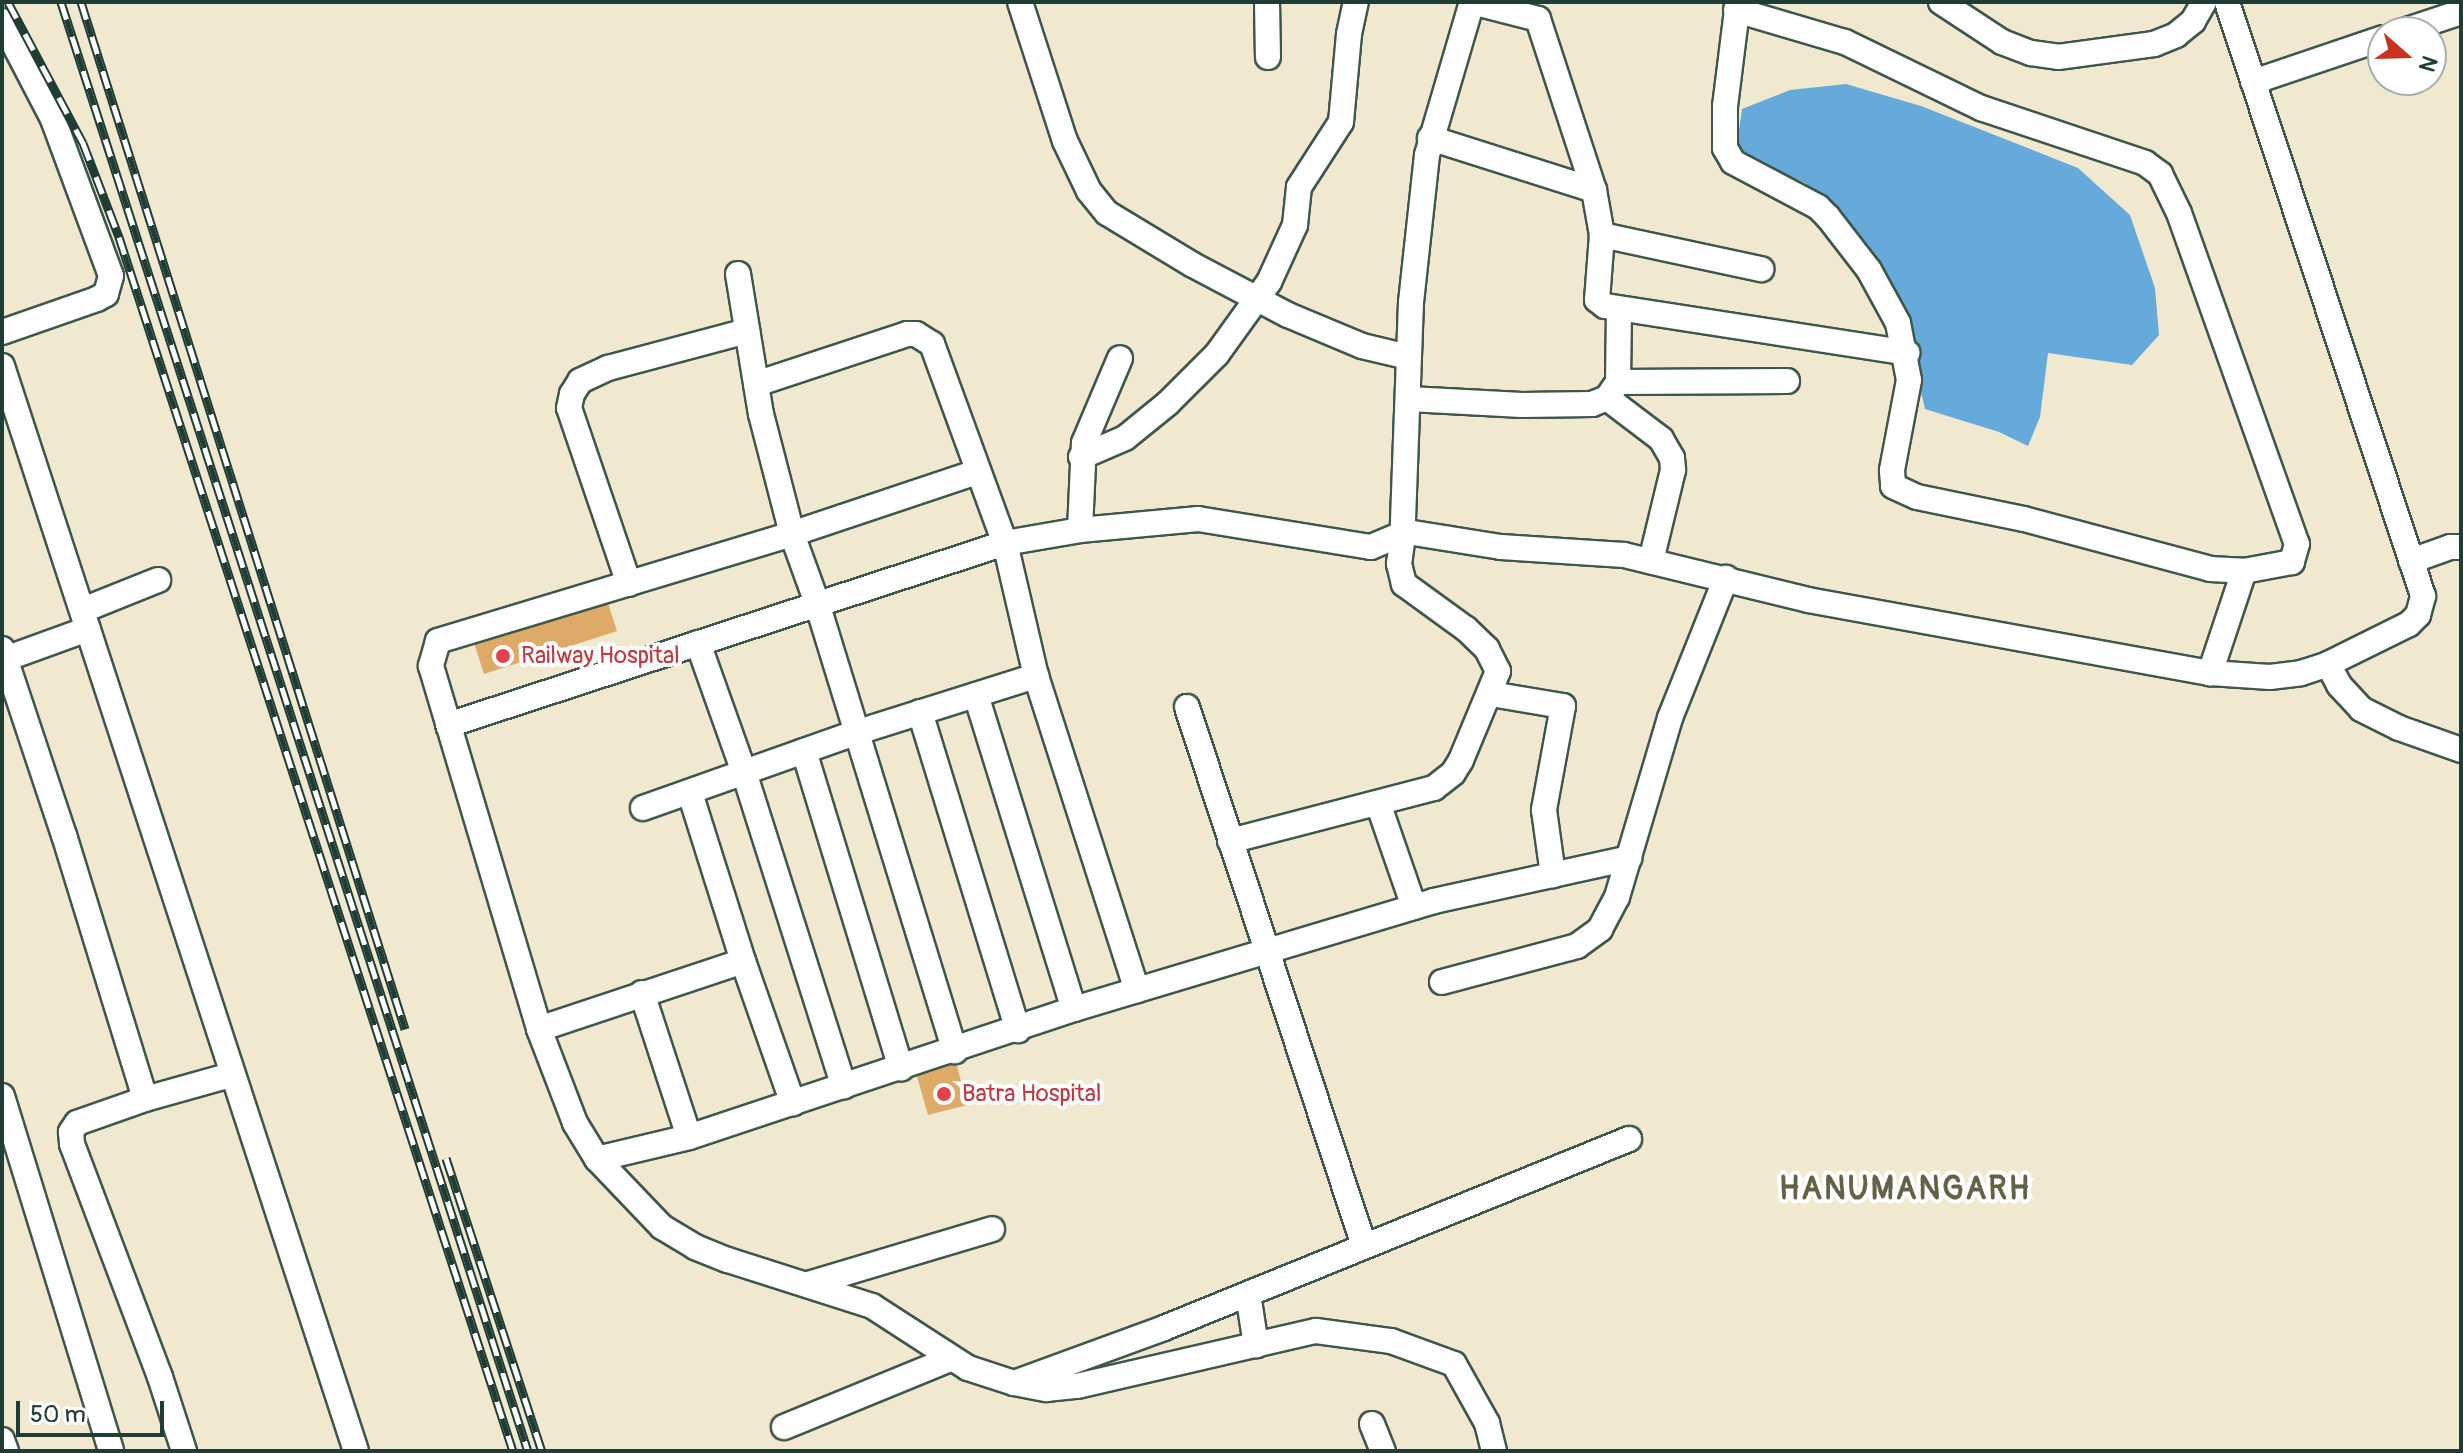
<!DOCTYPE html>
<html>
<head>
<meta charset="utf-8">
<style>
	body { margin:0 }
	#map { position:relative; width:2463px; height:1453px; overflow:hidden; background:#f0e9cf; font-family:Pangolin,sans-serif }
	div>[style] { position:absolute }
	[style*='--x'] { left:calc(var(--x)*1px); top:calc(var(--y)*1px); width:calc(var(--w)*1px); rotate:calc(var(--a)*1deg) }
	.water>* { inset:0; background:#66aadb }
	.building>* { inset:0; background:#deaa67 }
	.roads { filter:drop-shadow(2px 0 #3e574b) drop-shadow(-2px 0 #3e574b) drop-shadow(0 2px #3e574b) drop-shadow(0 -2px #3e574b) }
	.minor>* { height:24px; margin:-12px; padding:0 12px; transform-origin:12px; border-radius:12px; background:#fff }
	.rail>* { height:9px; margin-top:-4.5px; transform-origin:0; background:repeating-linear-gradient(90deg,#fff 0 18px,#1f3d34 0 36px); box-sizing:border-box; border-block:2px solid #1f3d34 }
	.dots>* { width:22px; height:22px; translate:-50% -50%; box-sizing:border-box; border:4px solid #fff; border-radius:50% }
	span { translate:-50% -50%; white-space:nowrap; text-align:center; line-height:1.15; -webkit-text-stroke:8px #fff; paint-order:stroke }
	.health-label { font-size:24px; color:#be3a42 }
	.left { translate:0 -50%; text-align:left }
	.district-label { font-size:32px; color:#626346; font-weight:700; letter-spacing:2px }
	.frame { position:absolute; inset:0; border:4px solid #1f3d34; pointer-events:none }
	.north { position:absolute; left:2367px; top:16px; width:80px; height:80px; box-sizing:border-box; background:#fff; border:2px solid #a5b1ae; border-radius:50%; rotate:110deg; font-size:22px; font-weight:700; line-height:32px; text-align:center; color:#1f3d34 }
	.north::after { content:''; display:block; margin:auto; width:28px; height:36px; background:#c8321e; clip-path:polygon(50% 0,100% 100%,50% 72%,0 100%) }
	.scale { position:absolute; left:16px; top:1401px; width:148px; height:36px; box-sizing:border-box; border:4px solid #1f3d34; border-top:0; padding-left:10px; font-size:24px; line-height:28px; white-space:nowrap; color:#1f3d34; -webkit-text-stroke:6px #fff; paint-order:stroke }
</style>
</head>
<body>
<div id="map">
	<div class="water">
		<div style="clip-path:polygon(1846px 84px,1921px 106px,2078px 168px,2130px 215px,2155px 288px,2159px 335px,2132px 365px,2048px 353px,2040px 417px,2028px 446px,1999px 432px,1925px 409px,1898px 295px,1847px 229px,1805px 183px,1736px 151px,1742px 109px,1790px 90px)"></div>
	</div>
	<div class="building">
		<div style="clip-path:polygon(606px 597px,617px 631px,484px 674px,473px 640px)"></div>
		<div style="clip-path:polygon(956px 1062px,967px 1105px,928px 1115px,916px 1073px)"></div>
	</div>
	<div class="roads">
		<div class="minor">
			<div style="--x:1020;--y:2;--w:146;--a:72.1"></div>
			<div style="--x:1065;--y:141;--w:55;--a:64.4"></div>
			<div style="--x:1089;--y:191;--w:28;--a:51"></div>
			<div style="--x:1107;--y:213;--w:100;--a:31.2"></div>
			<div style="--x:1193;--y:265;--w:107;--a:27.8"></div>
			<div style="--x:1288;--y:315;--w:80;--a:22.7"></div>
			<div style="--x:1362;--y:346;--w:47;--a:13.4"></div>
			<div style="--x:1267;--y:2;--w:55;--a:89"></div>
			<div style="--x:1472;--y:2;--w:159;--a:106.4"></div>
			<div style="--x:1427;--y:155;--w:148;--a:96.2"></div>
			<div style="--x:1411;--y:302;--w:222;--a:92.1"></div>
			<div style="--x:1403;--y:524;--w:9;--a:63"></div>
			<div style="--x:1407;--y:532;--w:95;--a:9.1"></div>
			<div style="--x:1501;--y:547;--w:123;--a:3.7"></div>
			<div style="--x:1624;--y:555;--w:189;--a:13.7"></div>
			<div style="--x:1808;--y:600;--w:409;--a:10.3"></div>
			<div style="--x:2210;--y:673;--w:60;--a:3.8"></div>
			<div style="--x:2270;--y:677;--w:31;--a:-7"></div>
			<div style="--x:2301;--y:673;--w:28;--a:-18"></div>
			<div style="--x:2328;--y:664;--w:90;--a:-26.3"></div>
			<div style="--x:2409;--y:624;--w:13;--a:-45"></div>
			<div style="--x:2418;--y:615;--w:20;--a:-75"></div>
			<div style="--x:2423;--y:596;--w:626;--a:-108.26"></div>
			<div style="--x:1472;--y:2;--w:68;--a:14.4"></div>
			<div style="--x:1538;--y:19;--w:180;--a:71.9"></div>
			<div style="--x:1594;--y:190;--w:46;--a:79.9"></div>
			<div style="--x:1602;--y:235;--w:65;--a:94.4"></div>
			<div style="--x:1597;--y:300;--w:10;--a:37"></div>
			<div style="--x:1605;--y:306;--w:306;--a:8.8"></div>
			<div style="--x:1738;--y:2;--w:105;--a:97.1"></div>
			<div style="--x:1725;--y:106;--w:42;--a:90"></div>
			<div style="--x:1725;--y:148;--w:16;--a:60"></div>
			<div style="--x:1733;--y:162;--w:96;--a:27.9"></div>
			<div style="--x:1818;--y:207;--w:14;--a:45"></div>
			<div style="--x:1828;--y:217;--w:67;--a:52.3"></div>
			<div style="--x:1869;--y:270;--w:60;--a:61.3"></div>
			<div style="--x:1898;--y:323;--w:58;--a:79.1"></div>
			<div style="--x:1909;--y:380;--w:92;--a:100.7"></div>
			<div style="--x:1892;--y:470;--w:16;--a:86"></div>
			<div style="--x:1893;--y:486;--w:26;--a:25"></div>
			<div style="--x:1917;--y:497;--w:109;--a:11.6"></div>
			<div style="--x:2024;--y:519;--w:193;--a:15"></div>
			<div style="--x:2210;--y:569;--w:34;--a:3"></div>
			<div style="--x:1941;--y:2;--w:73;--a:33.3"></div>
			<div style="--x:2002;--y:42;--w:31;--a:21"></div>
			<div style="--x:2031;--y:53;--w:27;--a:8"></div>
			<div style="--x:2058;--y:57;--w:97;--a:-7.7"></div>
			<div style="--x:2154;--y:44;--w:24;--a:-22"></div>
			<div style="--x:2176;--y:35;--w:22;--a:-39"></div>
			<div style="--x:2193;--y:21;--w:22;--a:-60"></div>
			<div style="--x:1736;--y:10;--w:114;--a:16.4"></div>
			<div style="--x:1845;--y:42;--w:151;--a:25.9"></div>
			<div style="--x:1981;--y:108;--w:173;--a:18.5"></div>
			<div style="--x:2145;--y:163;--w:19;--a:36"></div>
			<div style="--x:2160;--y:174;--w:43;--a:64"></div>
			<div style="--x:2179;--y:213;--w:351;--a:70.4"></div>
			<div style="--x:2297;--y:544;--w:19;--a:106"></div>
			<div style="--x:2292;--y:562;--w:49;--a:169.4"></div>
			<div style="--x:2244;--y:571;--w:108;--a:108.4"></div>
			<div style="--x:2;--y:21;--w:110;--a:62.5"></div>
			<div style="--x:53;--y:119;--w:167;--a:69.7"></div>
			<div style="--x:111;--y:276;--w:19;--a:106"></div>
			<div style="--x:106;--y:294;--w:10;--a:151"></div>
			<div style="--x:97;--y:299;--w:101;--a:160.8"></div>
			<div style="--x:2401;--y:32;--w:63;--a:-18.4"></div>
			<div style="--x:2253;--y:82;--w:137;--a:-18.7"></div>
			<div style="--x:1430;--y:138;--w:172;--a:17.6"></div>
			<div style="--x:1602;--y:235;--w:163;--a:12.1"></div>
			<div style="--x:738;--y:274;--w:142;--a:80.7"></div>
			<div style="--x:761;--y:414;--w:124;--a:75.5"></div>
			<div style="--x:792;--y:534;--w:73;--a:70.1"></div>
			<div style="--x:817;--y:603;--w:469;--a:72.9"></div>
			<div style="--x:2;--y:366;--w:1141;--a:71.93"></div>
			<div style="--x:1618;--y:382;--w:169;--a:-0.3"></div>
			<div style="--x:756;--y:384;--w:159;--a:-18.3"></div>
			<div style="--x:907;--y:334;--w:9;--a:0"></div>
			<div style="--x:916;--y:334;--w:19;--a:32"></div>
			<div style="--x:932;--y:344;--w:212;--a:69.9"></div>
			<div style="--x:1005;--y:543;--w:137;--a:76.9"></div>
			<div style="--x:1036;--y:676;--w:330;--a:72.2"></div>
			<div style="--x:1607;--y:398;--w:68;--a:37.2"></div>
			<div style="--x:1661;--y:439;--w:22;--a:60"></div>
			<div style="--x:1672;--y:458;--w:12;--a:85"></div>
			<div style="--x:1673;--y:470;--w:94;--a:103.6"></div>
			<div style="--x:1409;--y:399;--w:113;--a:3"></div>
			<div style="--x:1522;--y:405;--w:70;--a:-0.8"></div>
			<div style="--x:1592;--y:404;--w:16;--a:-22"></div>
			<div style="--x:1607;--y:398;--w:19;--a:-55"></div>
			<div style="--x:1618;--y:382;--w:72;--a:-89.2"></div>
			<div style="--x:1081;--y:457;--w:48;--a:-23.4"></div>
			<div style="--x:1125;--y:438;--w:55;--a:-39.1"></div>
			<div style="--x:1168;--y:403;--w:69;--a:-45"></div>
			<div style="--x:1217;--y:354;--w:89;--a:-54.2"></div>
			<div style="--x:1269;--y:282;--w:63;--a:-65.5"></div>
			<div style="--x:1295;--y:225;--w:38;--a:-84"></div>
			<div style="--x:1299;--y:187;--w:77;--a:-57.1"></div>
			<div style="--x:1341;--y:122;--w:88;--a:-84.8"></div>
			<div style="--x:1349;--y:34;--w:33;--a:-78"></div>
			<div style="--x:977;--y:472;--w:195;--a:161.5"></div>
			<div style="--x:792;--y:534;--w:370;--a:163.2"></div>
			<div style="--x:438;--y:641;--w:26;--a:106"></div>
			<div style="--x:431;--y:666;--w:379;--a:73.4"></div>
			<div style="--x:539;--y:1029;--w:101;--a:69"></div>
			<div style="--x:575;--y:1123;--w:42;--a:58.6"></div>
			<div style="--x:597;--y:1159;--w:94;--a:46.3"></div>
			<div style="--x:662;--y:1227;--w:39;--a:31"></div>
			<div style="--x:695;--y:1247;--w:35;--a:22"></div>
			<div style="--x:728;--y:1260;--w:151;--a:17.7"></div>
			<div style="--x:872;--y:1306;--w:114;--a:32.9"></div>
			<div style="--x:968;--y:1368;--w:48;--a:18.1"></div>
			<div style="--x:1014;--y:1383;--w:33;--a:11"></div>
			<div style="--x:1046;--y:1389;--w:31;--a:-6"></div>
			<div style="--x:1077;--y:1386;--w:245;--a:-13"></div>
			<div style="--x:1316;--y:1331;--w:76;--a:7.6"></div>
			<div style="--x:1391;--y:1341;--w:67;--a:20.1"></div>
			<div style="--x:1454;--y:1364;--w:68;--a:60.8"></div>
			<div style="--x:1487;--y:1423;--w:29;--a:76"></div>
			<div style="--x:1080;--y:530;--w:87;--a:-87.4"></div>
			<div style="--x:1084;--y:443;--w:92;--a:-67"></div>
			<div style="--x:2411;--y:561;--w:41;--a:-19.7"></div>
			<div style="--x:2450;--y:547;--w:11;--a:0"></div>
			<div style="--x:629;--y:584;--w:186;--a:-108.8"></div>
			<div style="--x:569;--y:408;--w:14;--a:-78"></div>
			<div style="--x:572;--y:394;--w:15;--a:-58"></div>
			<div style="--x:580;--y:381;--w:31;--a:-25"></div>
			<div style="--x:608;--y:368;--w:144;--a:-14.9"></div>
			<div style="--x:83;--y:610;--w:81;--a:-21.8"></div>
			<div style="--x:698;--y:643;--w:137;--a:70.4"></div>
			<div style="--x:744;--y:772;--w:330;--a:72.4"></div>
			<div style="--x:2;--y:649;--w:196;--a:71.6"></div>
			<div style="--x:64;--y:835;--w:276;--a:72.9"></div>
			<div style="--x:145;--y:1099;--w:72;--a:160.6"></div>
			<div style="--x:77;--y:1123;--w:11;--a:124"></div>
			<div style="--x:71;--y:1132;--w:12;--a:85"></div>
			<div style="--x:72;--y:1144;--w:249;--a:69.3"></div>
			<div style="--x:160;--y:1377;--w:78;--a:72"></div>
			<div style="--x:5;--y:659;--w:88;--a:-19.9"></div>
			<div style="--x:2328;--y:664;--w:24;--a:62"></div>
			<div style="--x:2339;--y:685;--w:33;--a:47"></div>
			<div style="--x:2361;--y:709;--w:42;--a:26.6"></div>
			<div style="--x:2399;--y:728;--w:66;--a:19.5"></div>
			<div style="--x:1491;--y:694;--w:73;--a:9.5"></div>
			<div style="--x:1563;--y:706;--w:106;--a:100.4"></div>
			<div style="--x:1544;--y:810;--w:66;--a:82.1"></div>
			<div style="--x:976;--y:695;--w:329;--a:72.7"></div>
			<div style="--x:1187;--y:707;--w:567;--a:71.82"></div>
			<div style="--x:920;--y:712;--w:333;--a:72.9"></div>
			<div style="--x:448;--y:725;--w:586;--a:-18.09"></div>
			<div style="--x:1005;--y:543;--w:76;--a:-9.8"></div>
			<div style="--x:1080;--y:530;--w:119;--a:-5.3"></div>
			<div style="--x:1198;--y:519;--w:175;--a:9.2"></div>
			<div style="--x:1371;--y:547;--w:39;--a:-23"></div>
			<div style="--x:804;--y:751;--w:332;--a:73"></div>
			<div style="--x:1378;--y:803;--w:110;--a:70.9"></div>
			<div style="--x:643;--y:808;--w:228;--a:-19.5"></div>
			<div style="--x:858;--y:732;--w:187;--a:-17.5"></div>
			<div style="--x:1230;--y:841;--w:211;--a:-14.6"></div>
			<div style="--x:1434;--y:788;--w:24;--a:-38"></div>
			<div style="--x:1453;--y:773;--w:15;--a:-58"></div>
			<div style="--x:1461;--y:760;--w:96;--a:-67.4"></div>
			<div style="--x:1498;--y:671;--w:25;--a:-117"></div>
			<div style="--x:1487;--y:649;--w:29;--a:-136"></div>
			<div style="--x:1466;--y:629;--w:77;--a:-144"></div>
			<div style="--x:1404;--y:584;--w:21;--a:-104"></div>
			<div style="--x:1399;--y:564;--w:29;--a:-82"></div>
			<div style="--x:743;--y:961;--w:151;--a:70.7"></div>
			<div style="--x:1442;--y:982;--w:140;--a:-14.9"></div>
			<div style="--x:1577;--y:946;--w:29;--a:-36"></div>
			<div style="--x:1600;--y:929;--w:36;--a:-62"></div>
			<div style="--x:1617;--y:897;--w:187;--a:-73.5"></div>
			<div style="--x:1670;--y:718;--w:151;--a:-68.2"></div>
			<div style="--x:642;--y:993;--w:151;--a:71.9"></div>
			<div style="--x:539;--y:1029;--w:215;--a:-18.4"></div>
			<div style="--x:743;--y:961;--w:176;--a:-107.5"></div>
			<div style="--x:2;--y:1096;--w:371;--a:72.9"></div>
			<div style="--x:145;--y:1099;--w:89;--a:-15.6"></div>
			<div style="--x:597;--y:1159;--w:95;--a:-13.4"></div>
			<div style="--x:689;--y:1137;--w:406;--a:-18.4"></div>
			<div style="--x:1074;--y:1009;--w:376;--a:-16.7"></div>
			<div style="--x:1434;--y:901;--w:200;--a:-12.4"></div>
			<div style="--x:808;--y:1284;--w:192;--a:-16.6"></div>
			<div style="--x:1248;--y:1294;--w:52;--a:81.1"></div>
			<div style="--x:1014;--y:1383;--w:160;--a:-20.1"></div>
			<div style="--x:1164;--y:1328;--w:502;--a:-22.12"></div>
			<div style="--x:1372;--y:1424;--w:29;--a:68"></div>
			<div style="--x:784;--y:1427;--w:179;--a:-22.3"></div>
			<div style="--x:2;--y:1440;--w:12;--a:70"></div>
		</div>
	</div>
	<div class="rail">
		<div style="--x:8;--y:2;--w:160;--a:62"></div>
		<div style="--x:83;--y:143;--w:101;--a:69"></div>
		<div style="--x:119;--y:237;--w:1276;--a:72.02"></div>
		<div style="--x:61;--y:2;--w:1522;--a:72.14"></div>
		<div style="--x:81;--y:2;--w:1077;--a:72.49"></div>
		<div style="--x:446;--y:1158;--w:308;--a:71.9"></div>
	</div>
	<div class="dots">
		<div style="left:503px;top:656px;background:#e0444e"></div>
		<div style="left:944px;top:1094px;background:#e0444e"></div>
	</div>
	<div class="health-label">
		<span class="left" style="left:521px;top:656px">Railway Hospital</span>
		<span class="left" style="left:962px;top:1094px">Batra Hospital</span>
	</div>
	<div class="district-label">
		<span style="left:1905px;top:1189px">HANUMANGARH</span>
	</div>
	<div class="frame"></div>
	<div class="north">N</div>
	<div class="scale">50 m</div>
</div>
</body>
</html>
